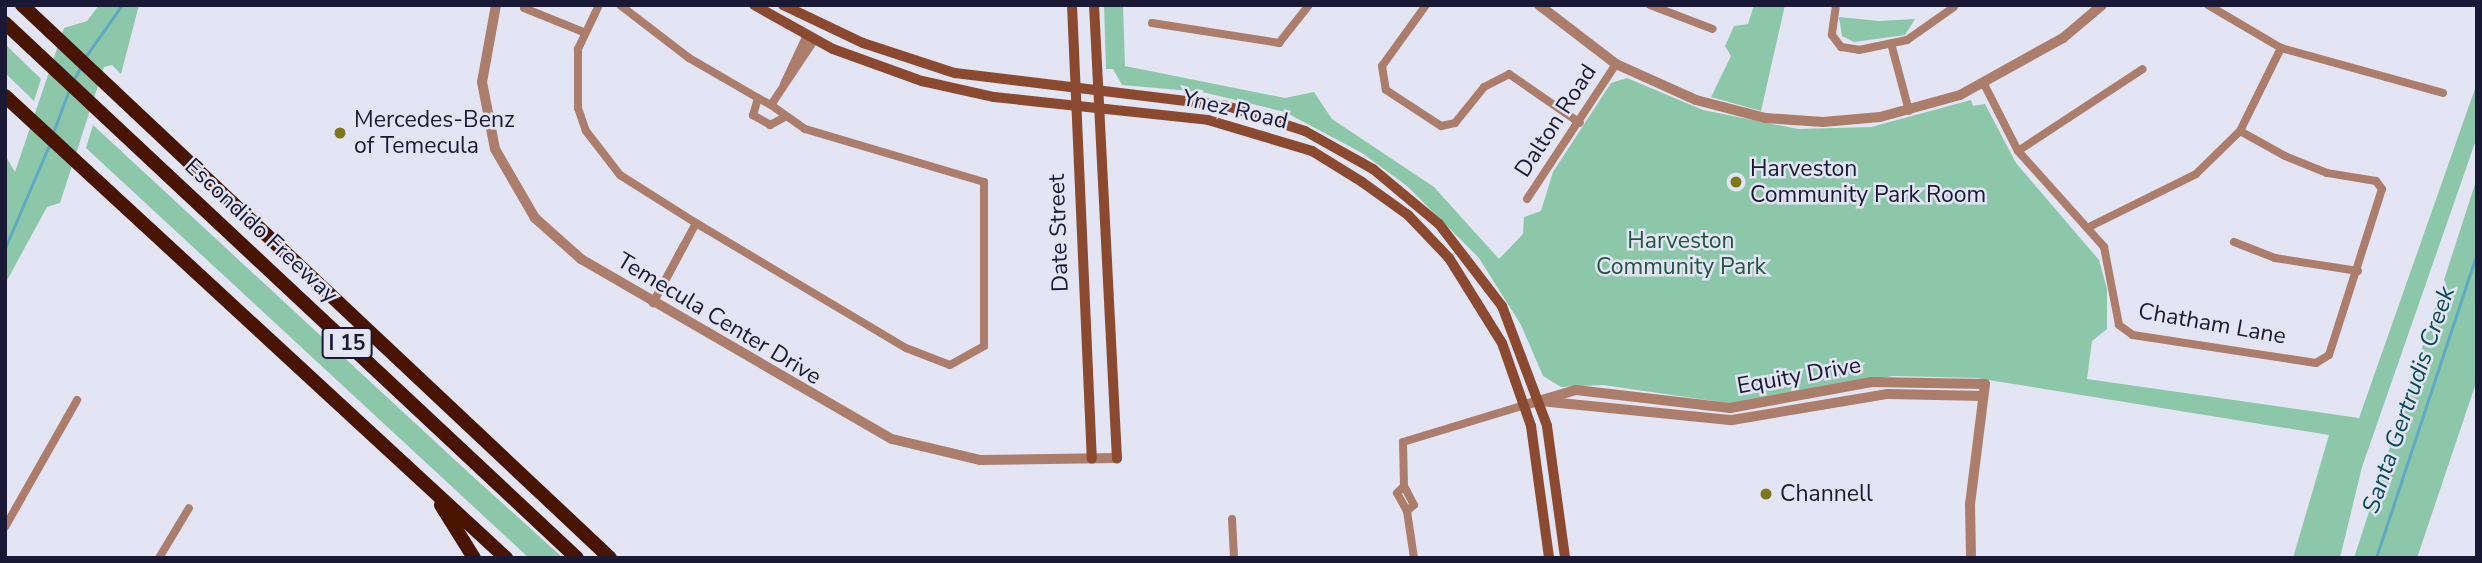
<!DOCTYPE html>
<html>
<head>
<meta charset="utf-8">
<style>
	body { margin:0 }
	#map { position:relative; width:2482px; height:563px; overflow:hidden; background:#e3e5f5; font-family:"Nunito Sans",sans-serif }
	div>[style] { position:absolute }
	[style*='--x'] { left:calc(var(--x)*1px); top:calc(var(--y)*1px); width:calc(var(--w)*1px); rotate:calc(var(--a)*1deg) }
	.green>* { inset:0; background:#8dc7aa }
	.stream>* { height:2.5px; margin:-1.25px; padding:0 1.25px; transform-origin:1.25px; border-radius:1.25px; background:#60a9c3 }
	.minor>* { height:8px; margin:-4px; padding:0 4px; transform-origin:4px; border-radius:4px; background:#ac7d6b }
	.tertiary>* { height:10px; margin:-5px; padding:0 5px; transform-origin:5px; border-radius:5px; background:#ac7d6b }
	.secondary>* { height:10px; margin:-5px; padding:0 5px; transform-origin:5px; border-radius:5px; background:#8b4a2f }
	.motorway>* { height:14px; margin:-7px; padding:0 7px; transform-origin:7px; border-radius:7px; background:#481400 }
	.dots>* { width:19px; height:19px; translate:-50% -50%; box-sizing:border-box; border:4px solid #e3e5f5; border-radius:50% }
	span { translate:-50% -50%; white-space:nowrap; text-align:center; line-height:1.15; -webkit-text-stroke:5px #e3e5f5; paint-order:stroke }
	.shield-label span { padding:2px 5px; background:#e3e5f5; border:2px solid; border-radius:5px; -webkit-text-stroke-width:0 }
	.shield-label { font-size:21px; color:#191835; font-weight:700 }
	.street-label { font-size:23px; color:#191835 }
	.poi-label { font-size:23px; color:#191835 }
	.left { translate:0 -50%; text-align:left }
	.park-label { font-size:23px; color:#21553e }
	.water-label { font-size:24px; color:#07495c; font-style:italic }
	.frame { position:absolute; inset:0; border:7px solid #191835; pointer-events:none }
</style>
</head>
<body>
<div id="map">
	<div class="green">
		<div style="clip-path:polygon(99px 5px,139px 5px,121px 74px,112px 65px,104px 67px,60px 203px,47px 207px,5px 284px,5px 155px,15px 172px,64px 28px,87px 21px)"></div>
		<div style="clip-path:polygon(1104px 5px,1123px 5px,1125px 66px,1285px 98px,1314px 92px,1332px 119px,1434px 187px,1499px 259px,1523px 234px,1524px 217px,1541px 211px,1553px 172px,1611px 83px,1627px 78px,1703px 110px,1798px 129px,1871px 127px,1971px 100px,1973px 106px,1985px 104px,2016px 163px,2099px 260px,2107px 289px,2107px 329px,2092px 341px,2087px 379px,2359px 418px,2477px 83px,2477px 137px,2362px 467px,2340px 558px,2293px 558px,2329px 435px,1976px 378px,1893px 376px,1734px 404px,1603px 385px,1561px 387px,1543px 376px,1521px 325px,1479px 258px,1407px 186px,1362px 153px,1285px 112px,1202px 92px,1122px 85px,1113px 69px,1106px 69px)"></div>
		<div style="clip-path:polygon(1754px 5px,1785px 5px,1761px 111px,1711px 97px,1731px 56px,1725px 46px,1734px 26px,1748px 24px)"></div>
		<div style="clip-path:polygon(1839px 17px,1879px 21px,1915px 19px,1905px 35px,1854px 42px,1842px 36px)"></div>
		<div style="clip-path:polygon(5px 44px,41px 79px,34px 101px,5px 73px)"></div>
		<div style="clip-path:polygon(93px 125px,470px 474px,563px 558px,529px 558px,86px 148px)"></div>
		<div style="clip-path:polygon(2477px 178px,2477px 380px,2417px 558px,2354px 558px)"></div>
	</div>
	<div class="stream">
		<div style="--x:86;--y:56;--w:62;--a:-54.8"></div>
		<div style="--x:73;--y:81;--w:15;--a:-62"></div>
		<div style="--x:53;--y:133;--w:46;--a:-69.6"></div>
		<div style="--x:5;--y:248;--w:114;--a:-66.8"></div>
		<div style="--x:2376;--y:558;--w:321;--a:-71.7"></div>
	</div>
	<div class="minor">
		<div style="--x:599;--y:5;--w:49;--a:115.5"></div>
		<div style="--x:578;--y:49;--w:59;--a:90"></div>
		<div style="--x:578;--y:108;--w:24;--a:71"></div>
		<div style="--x:586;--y:131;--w:56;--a:52.3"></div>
		<div style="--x:620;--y:175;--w:90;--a:32.3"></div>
		<div style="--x:620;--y:5;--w:87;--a:37.5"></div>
		<div style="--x:689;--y:58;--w:80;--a:30.1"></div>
		<div style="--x:1426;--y:5;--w:75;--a:125.8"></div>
		<div style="--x:1382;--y:66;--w:24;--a:81"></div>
		<div style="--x:1386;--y:90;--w:66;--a:33.2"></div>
		<div style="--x:1441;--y:126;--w:14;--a:-12"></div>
		<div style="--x:1455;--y:123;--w:46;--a:-51.1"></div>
		<div style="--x:1484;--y:87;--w:28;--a:-27"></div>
		<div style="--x:1509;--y:74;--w:86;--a:34.6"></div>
		<div style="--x:1650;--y:5;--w:67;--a:20.9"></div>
		<div style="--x:1836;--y:5;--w:30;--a:98"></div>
		<div style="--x:1832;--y:35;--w:15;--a:53"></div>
		<div style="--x:1841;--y:47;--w:18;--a:9"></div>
		<div style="--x:1859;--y:50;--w:49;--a:-11.8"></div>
		<div style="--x:1907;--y:40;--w:57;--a:-35.1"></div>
		<div style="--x:2208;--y:5;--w:85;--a:30.5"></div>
		<div style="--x:2281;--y:48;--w:168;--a:15.5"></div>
		<div style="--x:524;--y:8;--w:64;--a:22.1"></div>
		<div style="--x:1152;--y:23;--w:129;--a:8.9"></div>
		<div style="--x:1279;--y:43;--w:48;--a:-51.7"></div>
		<div style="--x:1892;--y:47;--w:66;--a:75.1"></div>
		<div style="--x:784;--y:84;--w:54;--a:-64.9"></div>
		<div style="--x:1984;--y:84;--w:75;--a:63.1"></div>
		<div style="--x:2018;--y:151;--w:129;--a:48.1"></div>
		<div style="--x:2104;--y:247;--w:79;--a:79.1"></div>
		<div style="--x:2119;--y:325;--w:17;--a:36"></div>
		<div style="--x:2133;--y:335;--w:185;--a:8.7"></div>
		<div style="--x:2316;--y:363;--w:15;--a:-32"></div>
		<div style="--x:2329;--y:355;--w:174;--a:-72.3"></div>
		<div style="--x:2382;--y:189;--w:10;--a:-127"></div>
		<div style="--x:2376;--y:181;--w:50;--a:-170.7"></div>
		<div style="--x:2327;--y:173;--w:45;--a:-158"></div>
		<div style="--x:2285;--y:156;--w:51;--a:-150.9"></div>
		<div style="--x:771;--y:105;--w:15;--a:-152"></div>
		<div style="--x:758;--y:98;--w:18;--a:106"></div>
		<div style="--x:753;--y:115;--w:20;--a:30"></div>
		<div style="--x:770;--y:125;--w:17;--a:-28"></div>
		<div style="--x:2018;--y:151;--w:149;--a:-33.3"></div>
		<div style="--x:1527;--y:199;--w:162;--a:-56.6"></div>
		<div style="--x:2091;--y:226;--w:117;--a:-26.3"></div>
		<div style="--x:2196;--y:174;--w:62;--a:-44.3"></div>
		<div style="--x:2240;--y:131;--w:93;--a:-63.7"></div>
		<div style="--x:2234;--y:242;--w:44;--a:21.3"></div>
		<div style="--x:2275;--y:258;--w:84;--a:8.9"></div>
		<div style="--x:684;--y:245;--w:66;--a:118.1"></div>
		<div style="--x:653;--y:303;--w:91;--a:-61.7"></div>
		<div style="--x:696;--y:223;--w:244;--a:30.8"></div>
		<div style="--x:906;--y:348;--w:47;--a:21.1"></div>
		<div style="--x:950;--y:365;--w:39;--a:-29"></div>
		<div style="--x:984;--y:346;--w:164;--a:-90"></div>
		<div style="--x:984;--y:182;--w:187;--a:-163.5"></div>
		<div style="--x:805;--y:129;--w:42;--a:-144.8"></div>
		<div style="--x:771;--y:105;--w:79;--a:-56.3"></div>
		<div style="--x:1404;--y:486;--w:10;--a:135"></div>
		<div style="--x:1397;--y:493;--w:21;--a:61"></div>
		<div style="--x:1232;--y:519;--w:39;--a:87"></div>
		<div style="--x:5;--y:527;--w:146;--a:-60.4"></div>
		<div style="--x:159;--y:558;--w:58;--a:-59"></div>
		<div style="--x:1414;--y:558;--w:48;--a:-98.5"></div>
		<div style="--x:1407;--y:511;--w:9;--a:-41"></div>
		<div style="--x:1414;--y:505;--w:21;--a:-118"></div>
		<div style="--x:1404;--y:486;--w:44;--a:-91.3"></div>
		<div style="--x:1403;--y:442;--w:127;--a:-16.9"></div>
	</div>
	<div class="tertiary">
		<div style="--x:496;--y:5;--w:78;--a:100.3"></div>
		<div style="--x:482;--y:82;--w:68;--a:79"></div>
		<div style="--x:495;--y:149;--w:80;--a:59.9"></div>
		<div style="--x:535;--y:218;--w:62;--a:41.7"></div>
		<div style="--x:581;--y:259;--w:359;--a:30.1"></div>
		<div style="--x:892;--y:439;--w:90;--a:13.4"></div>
		<div style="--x:980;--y:460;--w:137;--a:-0.8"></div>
		<div style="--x:1539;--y:5;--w:97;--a:37.5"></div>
		<div style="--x:1616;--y:64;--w:88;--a:24.2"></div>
		<div style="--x:1696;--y:100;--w:71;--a:14.6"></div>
		<div style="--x:1765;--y:118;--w:58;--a:3.9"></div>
		<div style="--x:1823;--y:122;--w:57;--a:-5"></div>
		<div style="--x:1880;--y:117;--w:83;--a:-15.4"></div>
		<div style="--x:1960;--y:95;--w:118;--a:-29"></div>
		<div style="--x:2063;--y:38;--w:51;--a:-40.2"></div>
		<div style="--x:1540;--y:401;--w:193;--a:5.7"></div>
		<div style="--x:1732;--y:420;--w:158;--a:-9.5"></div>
		<div style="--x:1888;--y:394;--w:95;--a:1.2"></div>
		<div style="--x:1525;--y:405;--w:53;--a:-16.4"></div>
		<div style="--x:1576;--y:390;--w:155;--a:6.7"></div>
		<div style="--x:1730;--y:408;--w:144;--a:-10.4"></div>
		<div style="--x:1872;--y:382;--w:113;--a:1"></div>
		<div style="--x:1985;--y:384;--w:121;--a:97.1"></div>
		<div style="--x:1970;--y:504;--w:54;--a:88.9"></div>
	</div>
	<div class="secondary">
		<div style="--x:754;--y:5;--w:90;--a:29.1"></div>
		<div style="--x:833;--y:49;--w:95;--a:19.8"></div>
		<div style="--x:922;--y:81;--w:74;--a:12.5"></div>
		<div style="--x:994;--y:97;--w:215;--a:6.1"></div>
		<div style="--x:1208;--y:120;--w:109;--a:16.6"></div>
		<div style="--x:1312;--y:151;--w:59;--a:31.8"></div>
		<div style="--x:1362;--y:182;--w:57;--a:35.7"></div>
		<div style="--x:1408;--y:215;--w:59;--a:46.4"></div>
		<div style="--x:1449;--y:258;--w:100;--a:58.1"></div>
		<div style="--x:1502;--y:343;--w:88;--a:70.7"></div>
		<div style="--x:1531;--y:426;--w:133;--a:82.2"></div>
		<div style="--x:783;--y:5;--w:89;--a:25.4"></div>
		<div style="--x:863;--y:43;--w:97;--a:18.1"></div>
		<div style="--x:955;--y:73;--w:274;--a:6.9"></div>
		<div style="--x:1227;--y:106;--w:82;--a:17.8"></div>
		<div style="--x:1305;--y:131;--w:78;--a:29.2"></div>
		<div style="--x:1373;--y:169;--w:86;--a:39.8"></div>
		<div style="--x:1439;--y:224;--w:103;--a:52.5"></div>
		<div style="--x:1502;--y:306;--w:128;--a:69.4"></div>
		<div style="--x:1547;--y:426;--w:133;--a:82.2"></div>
		<div style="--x:1072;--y:5;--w:454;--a:87.5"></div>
		<div style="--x:1094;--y:5;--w:454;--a:87.1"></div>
	</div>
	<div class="motorway">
		<div style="--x:22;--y:5;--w:807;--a:43.24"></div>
		<div style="--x:5;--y:23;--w:783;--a:43.09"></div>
		<div style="--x:5;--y:96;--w:682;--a:42.68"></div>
		<div style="--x:441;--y:505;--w:62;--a:58.1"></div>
	</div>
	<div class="dots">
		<div style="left:340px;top:133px;background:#807619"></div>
		<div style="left:1736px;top:182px;background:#807619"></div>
		<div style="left:1766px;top:494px;background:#807619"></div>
	</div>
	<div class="shield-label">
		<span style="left:347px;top:343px">I 15</span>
	</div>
	<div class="street-label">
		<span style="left:1235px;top:110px;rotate:13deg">Ynez Road</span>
		<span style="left:1556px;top:121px;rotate:-57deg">Dalton Road</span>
		<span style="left:261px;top:231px;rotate:43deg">Escondido Freeway</span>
		<span style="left:1059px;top:233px;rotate:-92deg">Date Street</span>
		<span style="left:719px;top:319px;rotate:31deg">Temecula Center Drive</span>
		<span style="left:2212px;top:324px;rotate:10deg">Chatham Lane</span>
		<span style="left:1799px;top:376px;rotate:-10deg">Equity Drive</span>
	</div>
	<div class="poi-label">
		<span class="left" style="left:354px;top:133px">Mercedes-Benz<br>of Temecula</span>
		<span class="left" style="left:1750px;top:182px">Harveston<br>Community Park Room</span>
		<span class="left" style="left:1780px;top:494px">Channell</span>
	</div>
	<div class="park-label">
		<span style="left:1681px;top:254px">Harveston<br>Community Park</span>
	</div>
	<div class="water-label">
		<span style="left:2409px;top:400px;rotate:-71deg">Santa Gertrudis Creek</span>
	</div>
	<div class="frame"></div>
</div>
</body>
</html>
